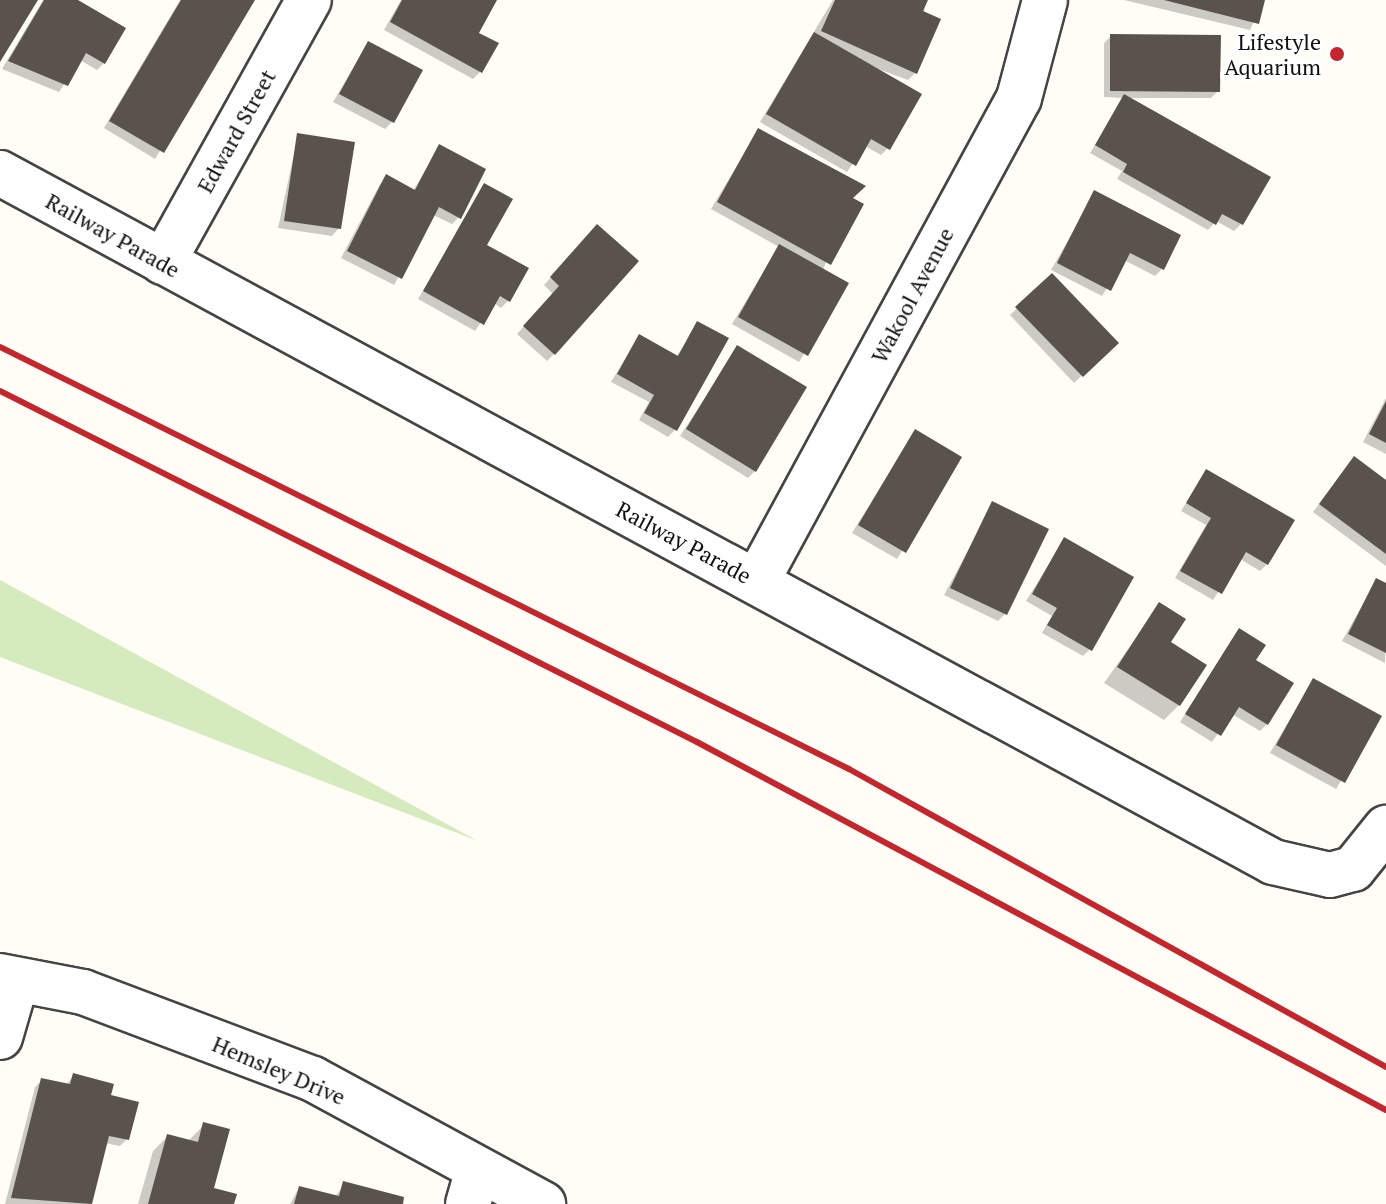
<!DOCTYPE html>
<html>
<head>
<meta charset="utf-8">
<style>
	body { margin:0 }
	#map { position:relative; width:1386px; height:1204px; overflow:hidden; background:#fffdf5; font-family:"PT Serif",serif }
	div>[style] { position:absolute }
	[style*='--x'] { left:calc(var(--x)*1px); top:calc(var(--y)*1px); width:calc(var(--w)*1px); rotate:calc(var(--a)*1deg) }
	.green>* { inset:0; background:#d5ebbd }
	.shadow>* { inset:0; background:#0003 }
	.building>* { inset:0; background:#5a524d }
	.roads { filter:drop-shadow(2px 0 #444) drop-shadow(-2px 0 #444) drop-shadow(0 2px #444) drop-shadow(0 -2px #444) }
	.minor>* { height:44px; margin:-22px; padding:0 22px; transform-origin:22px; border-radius:22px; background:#fff }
	.rail>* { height:6px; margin:-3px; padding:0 3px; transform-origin:3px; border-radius:3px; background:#c4262e }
	.dots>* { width:22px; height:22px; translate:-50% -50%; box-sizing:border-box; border:4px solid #fff; border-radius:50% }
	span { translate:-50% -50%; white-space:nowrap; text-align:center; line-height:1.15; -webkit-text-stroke:8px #fff; paint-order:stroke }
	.poi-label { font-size:22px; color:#111 }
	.right { translate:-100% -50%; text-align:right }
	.street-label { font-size:22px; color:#111 }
</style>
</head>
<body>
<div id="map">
	<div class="green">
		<div style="clip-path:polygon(0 580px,478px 841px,0 657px)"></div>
	</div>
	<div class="shadow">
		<div style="clip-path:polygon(43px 0,74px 0,104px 63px,97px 70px,80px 60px,59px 92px,2px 69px)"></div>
		<div style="clip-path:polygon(180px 0,252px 0,155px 159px,104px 128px)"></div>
		<div style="clip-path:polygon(401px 0,495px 0,477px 34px,480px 72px,473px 79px,384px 30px)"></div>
		<div style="clip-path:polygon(833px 0,926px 0,915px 73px,908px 80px,870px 66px,888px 148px,881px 155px,865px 146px,847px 172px,760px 122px)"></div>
		<div style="clip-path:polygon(1124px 0,1263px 0,1250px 30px)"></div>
		<div style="clip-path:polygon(1111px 36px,1218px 91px,1211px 98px,1126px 98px,1241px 224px,1234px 231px,1216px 221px,1208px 230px,1117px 179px,1122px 171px,1090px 153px,1124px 98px,1104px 97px,1104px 43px)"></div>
		<div style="clip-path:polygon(368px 43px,392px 122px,385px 129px,333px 102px)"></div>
		<div style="clip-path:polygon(758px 130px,850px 199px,823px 270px,846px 284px,799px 362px,732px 324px,779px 247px,711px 209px)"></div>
		<div style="clip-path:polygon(298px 135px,339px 228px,332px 236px,278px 228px)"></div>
		<div style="clip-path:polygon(439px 147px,459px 217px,452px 224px,433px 215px,394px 285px,341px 258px,380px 184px,387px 177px,413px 191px)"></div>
		<div style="clip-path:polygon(485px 186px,485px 246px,508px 301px,501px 308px,494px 303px,475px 331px,418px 299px)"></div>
		<div style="clip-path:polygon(1095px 193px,1162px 269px,1155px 276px,1124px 260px,1102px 296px,1051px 270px)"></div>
		<div style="clip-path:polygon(590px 234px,554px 354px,547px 361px,517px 334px,553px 294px,544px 285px)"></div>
		<div style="clip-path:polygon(1052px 275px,1116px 343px,1074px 383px,1010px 315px)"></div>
		<div style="clip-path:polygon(698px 324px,675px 430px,668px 437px,639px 420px,649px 402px,611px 382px,639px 336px,676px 357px)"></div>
		<div style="clip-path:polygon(738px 348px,755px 471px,748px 478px,680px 436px)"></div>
		<div style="clip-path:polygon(1386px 398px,1386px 454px,1363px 442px)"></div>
		<div style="clip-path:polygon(915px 431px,960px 458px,897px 559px,852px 533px)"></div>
		<div style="clip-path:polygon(1348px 466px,1386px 482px,1386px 566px,1313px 512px)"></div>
		<div style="clip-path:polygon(1206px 471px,1267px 564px,1260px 571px,1240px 559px,1213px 600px,1175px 578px,1206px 525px,1181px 511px)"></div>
		<div style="clip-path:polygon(993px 504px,1005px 614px,998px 621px,944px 595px)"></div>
		<div style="clip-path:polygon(1064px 540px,1090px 649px,1083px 656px,1042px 633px,1052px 616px,1026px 601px)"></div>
		<div style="clip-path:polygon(1376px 581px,1386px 586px,1385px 663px,1342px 641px)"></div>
		<div style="clip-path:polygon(1160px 604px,1179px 705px,1164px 720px,1104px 683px)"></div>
		<div style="clip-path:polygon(1239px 630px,1267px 724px,1260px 731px,1232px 714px,1212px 742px,1180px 722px)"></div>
		<div style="clip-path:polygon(1313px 680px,1380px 717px,1336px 789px,1270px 753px)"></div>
		<div style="clip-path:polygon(74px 1075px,109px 1097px,127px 1139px,120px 1146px,105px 1143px,90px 1204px,5px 1204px,35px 1087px,42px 1080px,66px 1085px)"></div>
		<div style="clip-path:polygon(204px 1125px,212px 1189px,232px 1204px,138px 1204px,153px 1151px,168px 1136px,189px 1140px)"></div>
		<div style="clip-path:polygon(344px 1184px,401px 1204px,290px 1204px,299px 1188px,335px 1197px)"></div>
	</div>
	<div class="building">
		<div style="clip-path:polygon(0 0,38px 0,0 62px)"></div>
		<div style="clip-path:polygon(44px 0,78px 0,126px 28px,105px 64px,86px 53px,68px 86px,8px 61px)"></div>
		<div style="clip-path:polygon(181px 0,255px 0,164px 153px,109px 121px)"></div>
		<div style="clip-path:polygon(402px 0,497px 0,479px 33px,499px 43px,482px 73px,390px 22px)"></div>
		<div style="clip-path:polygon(835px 0,928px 0,923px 11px,941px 19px,917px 74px,821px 31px)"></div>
		<div style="clip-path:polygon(1164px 0,1265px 0,1259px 24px)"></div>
		<div style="clip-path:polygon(814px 32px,922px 94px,890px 150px,871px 139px,856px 166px,766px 114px)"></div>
		<div style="clip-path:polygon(1110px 34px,1221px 35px,1220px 92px,1110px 91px)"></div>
		<div style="clip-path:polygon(368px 41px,423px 70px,394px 123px,339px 94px)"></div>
		<div style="clip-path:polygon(1124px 94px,1271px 177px,1243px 225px,1222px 214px,1216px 225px,1123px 172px,1127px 164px,1095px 145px)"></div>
		<div style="clip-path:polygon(758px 128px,866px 186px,853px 198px,864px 204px,831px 265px,717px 202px)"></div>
		<div style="clip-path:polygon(297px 133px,355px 142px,341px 229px,284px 221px)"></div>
		<div style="clip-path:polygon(439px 144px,486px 169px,461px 219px,439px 207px,402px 279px,347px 251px,386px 174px,415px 190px)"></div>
		<div style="clip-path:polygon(484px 183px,513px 199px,487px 245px,529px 268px,510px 302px,500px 296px,484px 325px,423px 291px)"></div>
		<div style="clip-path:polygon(1094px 190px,1181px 235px,1164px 270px,1130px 253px,1111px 291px,1057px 263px)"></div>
		<div style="clip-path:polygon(597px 224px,639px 261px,555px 355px,523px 326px,559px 286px,550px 277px)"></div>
		<div style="clip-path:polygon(779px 244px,849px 283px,808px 356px,738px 317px)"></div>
		<div style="clip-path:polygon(1052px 273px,1119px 343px,1083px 377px,1015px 307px)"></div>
		<div style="clip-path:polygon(697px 321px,729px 338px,677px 431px,644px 413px,654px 395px,617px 374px,639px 334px,678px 356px)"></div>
		<div style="clip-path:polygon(737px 345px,807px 387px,756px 472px,686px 429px)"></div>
		<div style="clip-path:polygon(1386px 401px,1386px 443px,1369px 434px)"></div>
		<div style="clip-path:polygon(915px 429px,962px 457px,906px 553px,858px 525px)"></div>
		<div style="clip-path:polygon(1354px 456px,1386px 480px,1386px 554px,1319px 504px)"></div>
		<div style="clip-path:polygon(1206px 469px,1295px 520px,1268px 565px,1246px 552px,1222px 594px,1180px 571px,1211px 518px,1186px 503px)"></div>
		<div style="clip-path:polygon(992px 501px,1049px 529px,1007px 615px,950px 588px)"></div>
		<div style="clip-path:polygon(1064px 537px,1134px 577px,1092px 651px,1047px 625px,1057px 608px,1032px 594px)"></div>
		<div style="clip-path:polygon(1376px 578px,1386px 583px,1386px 653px,1348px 634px)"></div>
		<div style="clip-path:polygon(1159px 602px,1186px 619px,1171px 642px,1207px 665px,1180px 706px,1117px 667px)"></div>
		<div style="clip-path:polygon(1239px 628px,1266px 645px,1256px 660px,1294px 683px,1268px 725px,1239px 707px,1221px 736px,1185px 714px)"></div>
		<div style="clip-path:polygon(1313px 678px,1382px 716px,1345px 783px,1276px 745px)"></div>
		<div style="clip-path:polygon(73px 1073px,114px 1084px,111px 1095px,139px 1102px,129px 1140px,109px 1136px,92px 1204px,11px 1198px,41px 1078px,70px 1084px)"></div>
		<div style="clip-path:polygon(203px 1122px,230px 1129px,214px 1188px,237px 1194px,234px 1204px,148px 1204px,167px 1134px,198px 1142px)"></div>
		<div style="clip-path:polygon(343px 1181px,404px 1197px,403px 1204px,294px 1204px,299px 1186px,339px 1196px)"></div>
	</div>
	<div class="roads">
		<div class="minor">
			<div style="--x:0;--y:173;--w:1447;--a:28.42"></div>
			<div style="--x:1273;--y:862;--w:58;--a:12.8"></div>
			<div style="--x:1330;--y:875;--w:24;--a:-15"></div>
			<div style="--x:1353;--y:869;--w:53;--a:-51.2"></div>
			<div style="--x:163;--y:262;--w:300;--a:-60.9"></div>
			<div style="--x:757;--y:581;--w:549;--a:-61.52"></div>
			<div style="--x:1019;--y:98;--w:101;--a:-75.1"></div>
			<div style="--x:0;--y:976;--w:85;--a:10.9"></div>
			<div style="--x:83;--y:992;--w:246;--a:20.7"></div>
			<div style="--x:313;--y:1079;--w:262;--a:28.5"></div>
			<div style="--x:0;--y:1037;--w:57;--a:-73.8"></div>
			<div style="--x:468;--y:1204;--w:36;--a:-74"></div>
		</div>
	</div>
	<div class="rail">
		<div style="--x:0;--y:347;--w:948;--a:26.43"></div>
		<div style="--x:849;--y:769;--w:614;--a:29.03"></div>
		<div style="--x:0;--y:391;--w:780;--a:26.73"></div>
		<div style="--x:697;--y:742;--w:781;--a:28.11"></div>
	</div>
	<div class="dots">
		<div style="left:1337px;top:54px;background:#c4262e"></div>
	</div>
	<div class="poi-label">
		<span class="right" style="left:1321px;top:54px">Lifestyle<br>Aquarium</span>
	</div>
	<div class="street-label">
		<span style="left:236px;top:131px;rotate:-61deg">Edward Street</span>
		<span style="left:113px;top:235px;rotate:29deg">Railway Parade</span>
		<span style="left:912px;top:295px;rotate:-62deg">Wakool Avenue</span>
		<span style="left:684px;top:542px;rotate:28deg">Railway Parade</span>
		<span style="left:279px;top:1070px;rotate:23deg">Hemsley Drive</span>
	</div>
</div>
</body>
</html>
